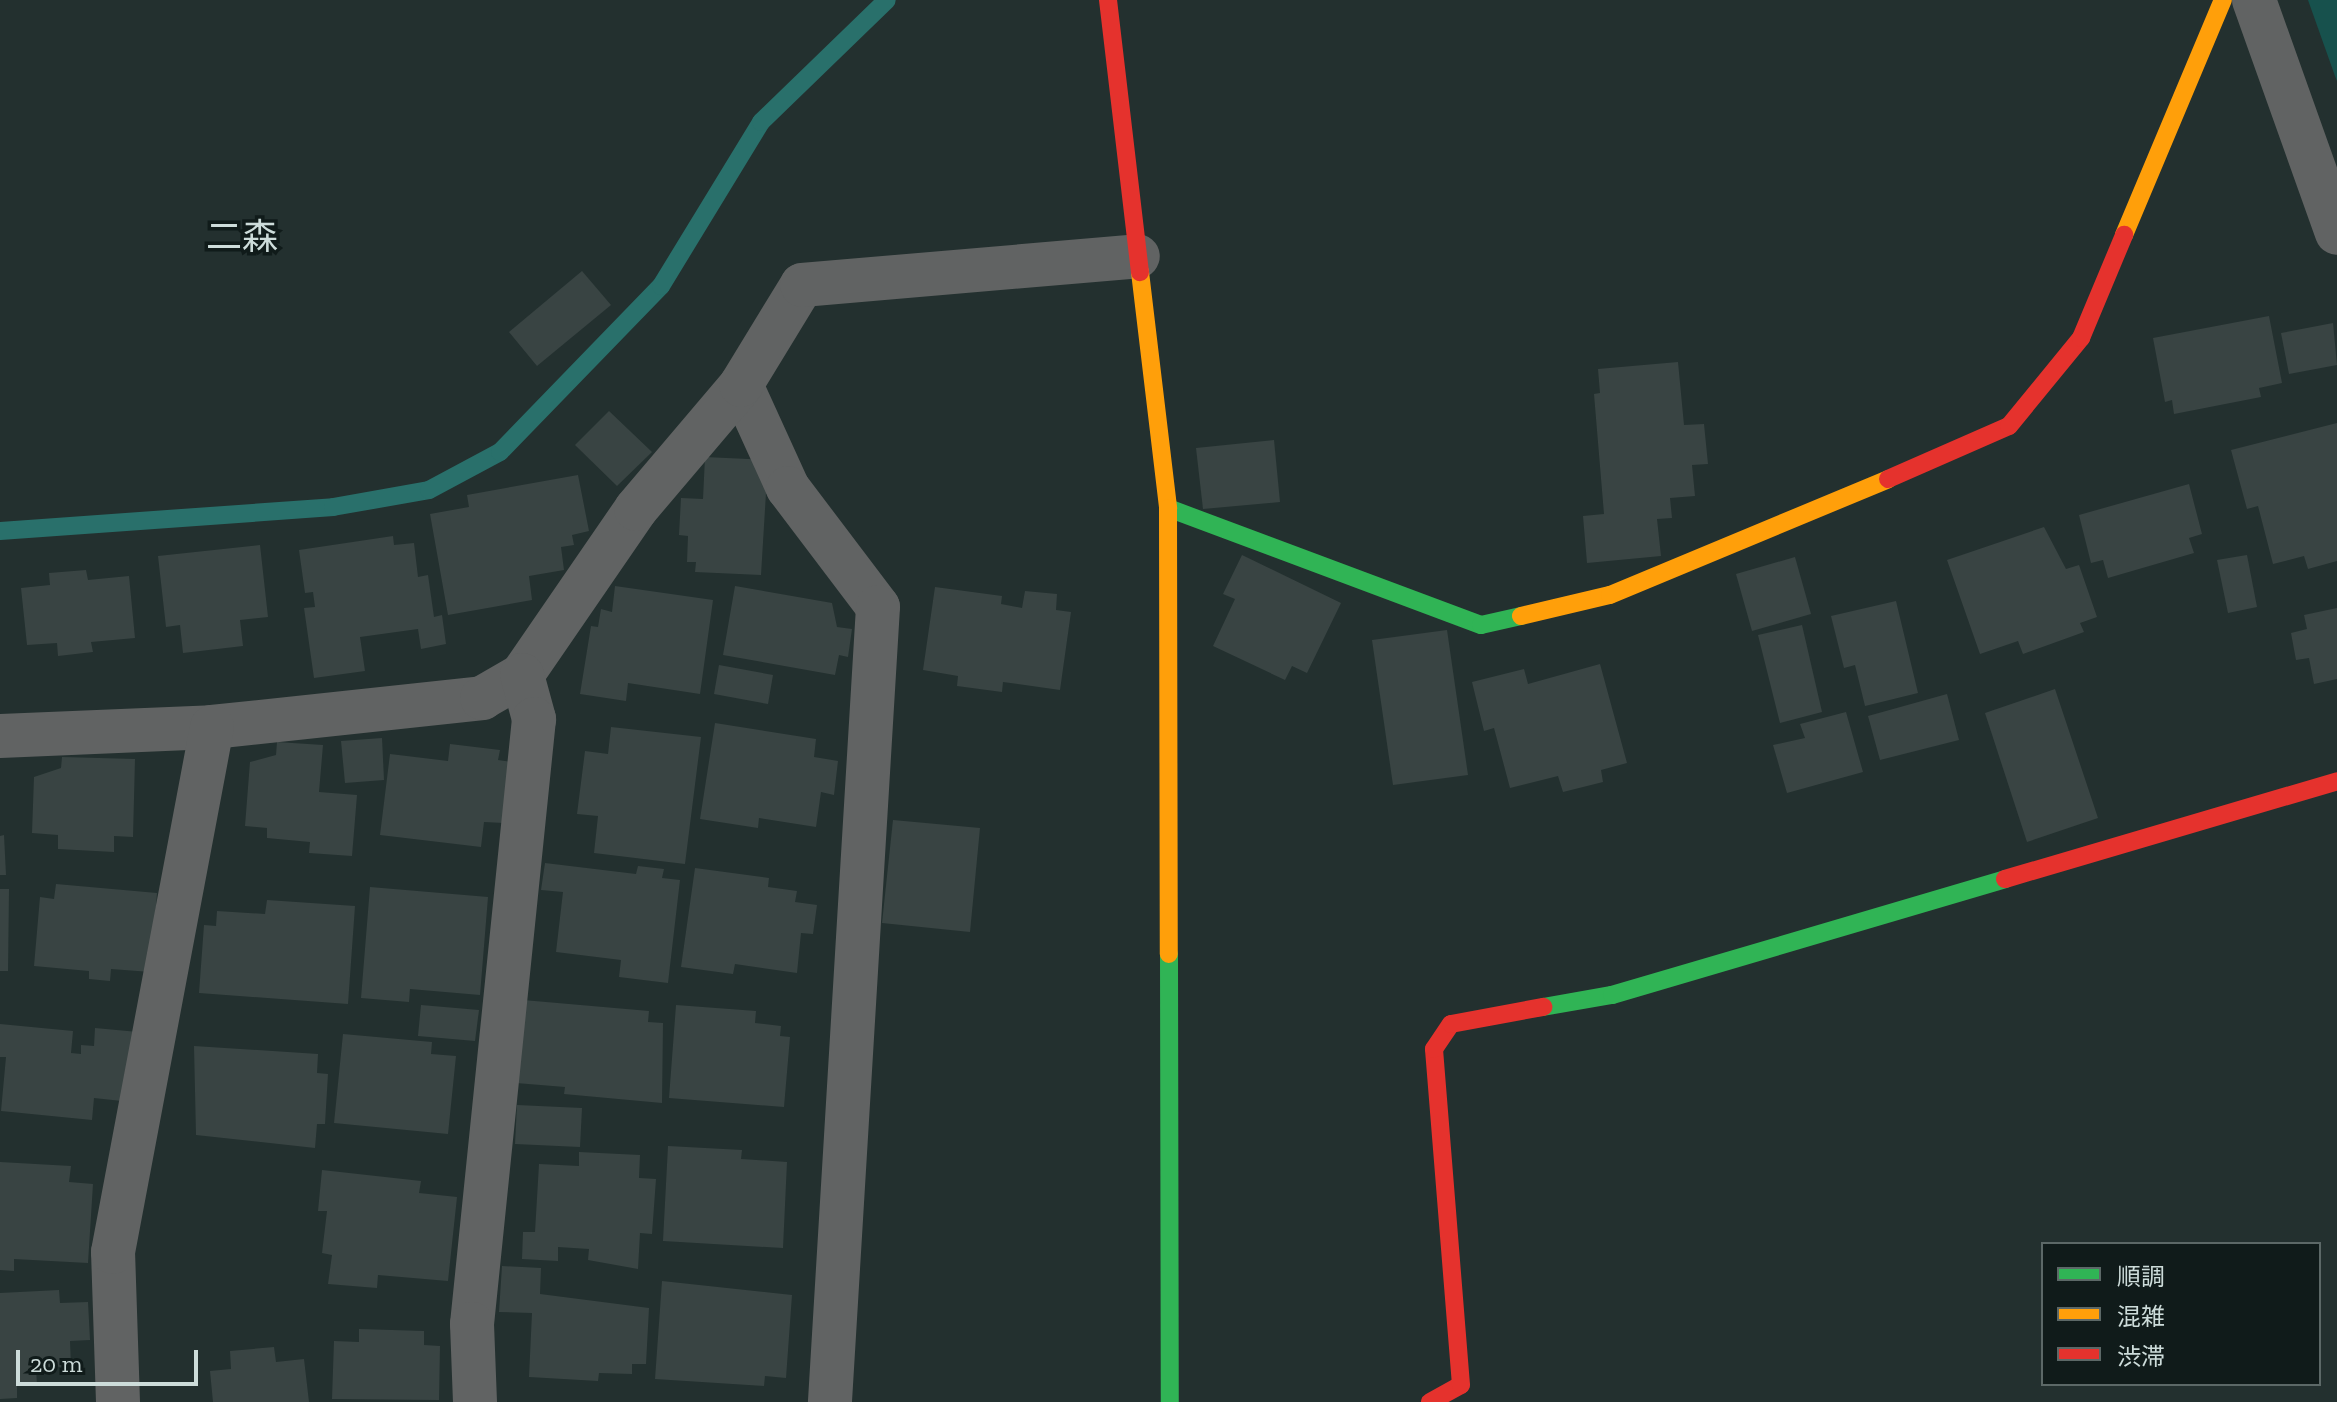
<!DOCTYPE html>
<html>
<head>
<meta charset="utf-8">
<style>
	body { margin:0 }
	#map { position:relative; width:2337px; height:1402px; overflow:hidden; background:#23302f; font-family:"Zilla Slab","Noto Sans JP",serif }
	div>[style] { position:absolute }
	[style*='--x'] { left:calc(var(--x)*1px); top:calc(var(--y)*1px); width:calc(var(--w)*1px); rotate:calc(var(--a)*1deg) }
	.green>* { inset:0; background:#17514d }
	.stream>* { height:18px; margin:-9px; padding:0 9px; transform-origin:9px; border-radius:9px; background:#29706b }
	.building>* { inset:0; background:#394443 }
	.street>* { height:44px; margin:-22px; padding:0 22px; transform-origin:22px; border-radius:22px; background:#616363 }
	.fast>* { height:18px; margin:-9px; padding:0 9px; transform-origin:9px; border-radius:9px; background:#30b455 }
	.slow>* { height:18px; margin:-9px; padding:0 9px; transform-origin:9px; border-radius:9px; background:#ff9f0a }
	.jam>* { height:18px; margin:-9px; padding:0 9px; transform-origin:9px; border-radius:9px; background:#e5322d }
	span { translate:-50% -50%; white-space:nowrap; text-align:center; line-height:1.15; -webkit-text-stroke:7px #101b1a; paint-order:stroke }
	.quarter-label { font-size:36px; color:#cddcda }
	.legend { position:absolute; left:2041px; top:1242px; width:280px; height:144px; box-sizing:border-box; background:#101b1a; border:2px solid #5c6867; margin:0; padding:10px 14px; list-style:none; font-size:24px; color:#cddcda }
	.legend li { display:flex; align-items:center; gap:16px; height:40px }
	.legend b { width:40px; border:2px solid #5c6867 }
	.scale { position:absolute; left:16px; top:1350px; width:182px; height:36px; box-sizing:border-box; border:4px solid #cddcda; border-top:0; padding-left:10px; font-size:24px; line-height:28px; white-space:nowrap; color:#cddcda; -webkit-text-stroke:6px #101b1a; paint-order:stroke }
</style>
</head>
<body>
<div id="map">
	<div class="green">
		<div style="clip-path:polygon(2308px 0,2337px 0,2337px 81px,2335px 76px)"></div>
	</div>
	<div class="stream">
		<div style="--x:0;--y:531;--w:334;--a:-4.1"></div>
		<div style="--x:333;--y:507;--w:97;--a:-10"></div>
		<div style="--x:429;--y:490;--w:81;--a:-28.2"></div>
		<div style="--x:500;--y:452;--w:231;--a:-45.9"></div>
		<div style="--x:661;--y:286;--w:192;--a:-58.6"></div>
		<div style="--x:761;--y:122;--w:175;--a:-44.1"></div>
	</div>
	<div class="building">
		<div style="clip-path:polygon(582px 271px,611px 305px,537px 366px,509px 332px)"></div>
		<div style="clip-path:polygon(2269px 316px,2282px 383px,2259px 388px,2261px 397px,2174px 414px,2172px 400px,2165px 402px,2153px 338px)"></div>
		<div style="clip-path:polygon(2333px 323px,2337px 365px,2289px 374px,2281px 333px)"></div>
		<div style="clip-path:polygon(1678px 362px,1684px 425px,1704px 424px,1708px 464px,1692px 465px,1695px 496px,1670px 498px,1672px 518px,1657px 519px,1661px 556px,1587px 563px,1583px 516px,1604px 514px,1594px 394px,1600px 393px,1598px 369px)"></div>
		<div style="clip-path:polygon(609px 411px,652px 452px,617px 486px,575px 445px)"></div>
		<div style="clip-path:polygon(2337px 423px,2337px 561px,2308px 569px,2304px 556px,2273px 564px,2258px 506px,2247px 509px,2231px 450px)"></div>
		<div style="clip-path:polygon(1274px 440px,1280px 502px,1203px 509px,1196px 448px)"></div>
		<div style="clip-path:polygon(705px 457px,768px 460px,761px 575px,695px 572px,696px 562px,687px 562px,688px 536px,679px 535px,681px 498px,703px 499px)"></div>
		<div style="clip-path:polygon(578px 475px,589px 531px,572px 535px,574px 545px,561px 547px,564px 570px,529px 576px,532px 600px,448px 615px,430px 514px,469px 507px,467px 495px)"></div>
		<div style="clip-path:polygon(2189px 484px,2202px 534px,2189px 538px,2194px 553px,2108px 578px,2103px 560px,2091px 563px,2079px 515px)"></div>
		<div style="clip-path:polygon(2044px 527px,2066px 569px,2079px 565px,2097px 617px,2080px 623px,2084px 632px,2023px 654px,2018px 641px,1980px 654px,1947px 560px)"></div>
		<div style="clip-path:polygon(393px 536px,394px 545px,414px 543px,418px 577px,428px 575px,434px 617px,442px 615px,446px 644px,421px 649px,418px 629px,360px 637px,365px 671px,314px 678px,304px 608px,315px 607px,313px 592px,305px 593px,299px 550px)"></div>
		<div style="clip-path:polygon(260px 545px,268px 617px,240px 620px,243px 646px,183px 653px,180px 625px,166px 627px,158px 556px)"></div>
		<div style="clip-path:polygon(1242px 555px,1341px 603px,1307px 673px,1292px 666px,1285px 680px,1213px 646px,1235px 599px,1223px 594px)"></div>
		<div style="clip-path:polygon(2247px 555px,2257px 607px,2228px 613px,2217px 560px)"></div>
		<div style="clip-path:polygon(1795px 557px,1811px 614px,1752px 631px,1736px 574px)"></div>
		<div style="clip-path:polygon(86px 570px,88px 580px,129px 576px,135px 638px,91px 642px,93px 652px,58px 656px,57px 643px,27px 645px,21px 588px,50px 585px,49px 573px)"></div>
		<div style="clip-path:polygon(615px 586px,713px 600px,700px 694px,628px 683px,626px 701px,580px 694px,591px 626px,598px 627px,601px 609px,612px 612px)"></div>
		<div style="clip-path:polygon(735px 586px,832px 603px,837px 627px,852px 629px,848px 657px,839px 655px,835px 675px,723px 655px)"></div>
		<div style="clip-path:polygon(935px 587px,1002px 596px,1001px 604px,1022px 608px,1025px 591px,1057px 594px,1056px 610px,1071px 612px,1060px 690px,1003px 682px,1002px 692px,957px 686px,958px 676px,923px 670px)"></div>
		<div style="clip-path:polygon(1896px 601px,1918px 693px,1865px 706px,1855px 665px,1844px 668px,1831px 616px)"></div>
		<div style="clip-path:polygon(2337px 608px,2337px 679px,2314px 684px,2309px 658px,2296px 660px,2291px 633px,2307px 629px,2304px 615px)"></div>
		<div style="clip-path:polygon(1802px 625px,1822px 712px,1780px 723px,1758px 635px)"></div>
		<div style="clip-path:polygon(1447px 630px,1468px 775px,1393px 785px,1372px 640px)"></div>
		<div style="clip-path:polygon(1600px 664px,1627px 763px,1601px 770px,1603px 782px,1563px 792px,1558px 776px,1510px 788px,1494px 728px,1484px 731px,1472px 682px,1524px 669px,1528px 684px)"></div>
		<div style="clip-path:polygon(719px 665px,773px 675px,768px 704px,714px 694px)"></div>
		<div style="clip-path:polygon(2055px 689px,2098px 818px,2027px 842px,1985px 713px)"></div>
		<div style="clip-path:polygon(1947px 694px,1959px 740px,1880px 760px,1868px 716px)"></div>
		<div style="clip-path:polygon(1846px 712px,1863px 772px,1787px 793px,1773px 745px,1805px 738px,1800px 724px)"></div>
		<div style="clip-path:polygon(715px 723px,816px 739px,814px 757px,838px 761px,834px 795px,821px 792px,816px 827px,759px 818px,758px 828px,700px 819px)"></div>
		<div style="clip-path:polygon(611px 727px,701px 737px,685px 864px,594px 853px,598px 816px,577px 814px,585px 751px,608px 754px)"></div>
		<div style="clip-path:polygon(382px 738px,384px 780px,345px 783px,341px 741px)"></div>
		<div style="clip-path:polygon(277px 742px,323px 745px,319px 792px,357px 795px,352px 856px,309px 853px,310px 842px,267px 838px,267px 828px,245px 826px,250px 762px,276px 755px)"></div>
		<div style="clip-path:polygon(450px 744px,500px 750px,498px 760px,511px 762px,504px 823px,484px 822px,481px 847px,380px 835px,390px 754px,448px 761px)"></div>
		<div style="clip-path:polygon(62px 757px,135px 759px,133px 837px,114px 836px,114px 852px,58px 849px,58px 835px,32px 833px,34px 777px,61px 768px)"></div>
		<div style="clip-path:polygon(893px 820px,980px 828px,970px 932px,882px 923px)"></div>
		<div style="clip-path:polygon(4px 835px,6px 875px,0 875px,0 836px)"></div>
		<div style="clip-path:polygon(545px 863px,636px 874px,638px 866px,664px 869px,662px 878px,680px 880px,668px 983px,619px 977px,621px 960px,556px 952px,563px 892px,541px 890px)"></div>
		<div style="clip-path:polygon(695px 868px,769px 878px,768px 887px,797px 891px,795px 902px,817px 905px,813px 934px,801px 933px,797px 973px,735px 964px,733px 974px,681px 967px)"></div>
		<div style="clip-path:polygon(56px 884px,157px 893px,151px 972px,111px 969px,110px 981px,89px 979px,89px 971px,34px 966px,40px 897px,54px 899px)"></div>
		<div style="clip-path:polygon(370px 887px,488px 897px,480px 995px,410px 989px,409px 1002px,361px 998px)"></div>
		<div style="clip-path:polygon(0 889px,9px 889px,8px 971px,0 971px)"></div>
		<div style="clip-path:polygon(267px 900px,355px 906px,348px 1004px,199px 993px,204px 925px,216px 926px,217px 911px,265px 914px)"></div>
		<div style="clip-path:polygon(523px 1000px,649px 1011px,648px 1022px,663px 1023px,662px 1103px,564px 1094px,565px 1087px,516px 1083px)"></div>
		<div style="clip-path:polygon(421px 1005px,479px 1010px,475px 1041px,418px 1036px)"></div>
		<div style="clip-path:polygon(676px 1005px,756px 1011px,755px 1023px,781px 1026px,780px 1036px,790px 1037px,784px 1107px,669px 1098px)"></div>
		<div style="clip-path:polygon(0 1024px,73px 1031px,71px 1053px,81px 1054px,81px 1045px,94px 1046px,95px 1028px,138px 1032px,131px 1102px,94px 1098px,92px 1120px,1px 1111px,6px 1057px,0 1057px)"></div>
		<div style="clip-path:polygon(343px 1034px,432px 1042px,431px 1054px,456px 1056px,448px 1134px,334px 1123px)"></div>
		<div style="clip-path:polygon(194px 1046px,318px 1054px,317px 1073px,328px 1074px,325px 1124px,317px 1124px,315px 1148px,196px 1135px)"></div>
		<div style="clip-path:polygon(517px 1105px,582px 1108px,580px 1147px,515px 1144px)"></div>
		<div style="clip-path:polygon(668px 1146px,742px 1150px,741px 1159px,787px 1162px,783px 1248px,663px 1241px)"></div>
		<div style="clip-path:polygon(579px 1152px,640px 1155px,639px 1178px,656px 1179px,652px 1234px,640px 1233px,638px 1269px,588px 1260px,589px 1249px,558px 1247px,558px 1261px,522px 1259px,523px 1232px,535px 1232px,539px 1164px,579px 1166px)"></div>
		<div style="clip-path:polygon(0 1162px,71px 1166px,69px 1182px,93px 1184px,88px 1263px,14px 1259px,14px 1271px,0 1270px)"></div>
		<div style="clip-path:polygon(322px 1170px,421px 1181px,419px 1193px,457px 1197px,448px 1281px,378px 1275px,377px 1288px,328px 1284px,332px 1255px,322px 1253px,327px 1211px,318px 1211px)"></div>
		<div style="clip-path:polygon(502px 1266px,541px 1268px,540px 1294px,649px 1308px,646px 1364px,632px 1364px,632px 1374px,599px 1373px,598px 1381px,529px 1377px,532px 1313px,499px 1312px)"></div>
		<div style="clip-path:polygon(662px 1281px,792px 1295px,786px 1378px,765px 1376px,764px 1386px,655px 1379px)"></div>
		<div style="clip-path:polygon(59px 1290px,60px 1303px,88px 1302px,90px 1340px,70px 1341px,71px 1366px,36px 1368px,37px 1385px,17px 1386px,17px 1398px,0 1399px,0 1293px)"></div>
		<div style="clip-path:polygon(359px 1329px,424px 1331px,424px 1345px,440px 1346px,439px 1400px,332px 1399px,334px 1341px,359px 1342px)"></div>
		<div style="clip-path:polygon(274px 1347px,276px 1362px,304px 1359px,309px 1402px,213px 1402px,210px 1371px,231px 1369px,230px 1351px)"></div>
	</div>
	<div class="street">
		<div style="--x:2254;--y:0;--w:247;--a:70.4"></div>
		<div style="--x:741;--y:385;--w:113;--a:65.5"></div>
		<div style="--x:788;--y:488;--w:149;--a:52.9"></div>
		<div style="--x:878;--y:607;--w:796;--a:93.46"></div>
		<div style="--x:522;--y:675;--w:201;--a:-55.5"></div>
		<div style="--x:636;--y:509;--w:162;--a:-49.7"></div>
		<div style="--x:741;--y:385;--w:117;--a:-58.6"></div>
		<div style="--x:802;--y:285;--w:337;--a:-4.9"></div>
		<div style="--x:0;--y:736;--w:212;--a:-2.4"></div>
		<div style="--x:212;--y:727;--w:272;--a:-6.1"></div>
		<div style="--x:482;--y:698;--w:46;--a:-29.9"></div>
		<div style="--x:522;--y:675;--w:46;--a:74.7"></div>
		<div style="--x:534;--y:719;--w:608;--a:95.85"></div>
		<div style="--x:472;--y:1324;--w:78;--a:87.8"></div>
		<div style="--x:118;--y:1402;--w:150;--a:-91.9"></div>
		<div style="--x:113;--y:1252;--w:534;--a:-79.32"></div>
	</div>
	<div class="fast">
		<div style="--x:1168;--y:508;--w:334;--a:20.5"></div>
		<div style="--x:1481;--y:625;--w:41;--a:-12.7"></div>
		<div style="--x:1169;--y:954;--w:448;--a:89.9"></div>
		<div style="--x:1543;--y:1007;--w:70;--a:-9.9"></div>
		<div style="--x:1612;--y:995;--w:410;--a:-16.4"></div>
	</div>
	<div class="slow">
		<div style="--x:2124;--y:235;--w:255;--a:-67.2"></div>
		<div style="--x:1140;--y:272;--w:238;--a:83.2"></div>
		<div style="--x:1168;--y:508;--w:446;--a:89.9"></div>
		<div style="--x:1521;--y:616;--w:91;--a:-13.3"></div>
		<div style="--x:1610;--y:595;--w:301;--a:-22.6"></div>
	</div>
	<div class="jam">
		<div style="--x:1108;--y:0;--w:274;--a:83.3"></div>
		<div style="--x:1888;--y:479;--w:132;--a:-23.7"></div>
		<div style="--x:2009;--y:426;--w:114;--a:-50.7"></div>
		<div style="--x:2081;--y:338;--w:112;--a:-67.3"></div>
		<div style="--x:2005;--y:879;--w:346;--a:-16.4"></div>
		<div style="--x:1430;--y:1402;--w:35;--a:-29"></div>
		<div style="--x:1461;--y:1385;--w:337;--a:-94.6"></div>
		<div style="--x:1434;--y:1049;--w:30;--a:-56"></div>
		<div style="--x:1451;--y:1024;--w:94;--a:-10.5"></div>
	</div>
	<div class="quarter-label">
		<span style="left:242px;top:237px">二森</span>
	</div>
	<ul class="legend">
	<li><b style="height:10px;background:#30b455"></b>順調</li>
	<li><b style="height:10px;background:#ff9f0a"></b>混雑</li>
	<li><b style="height:10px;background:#e5322d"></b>渋滞</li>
	</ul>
	<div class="scale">20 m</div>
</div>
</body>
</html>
